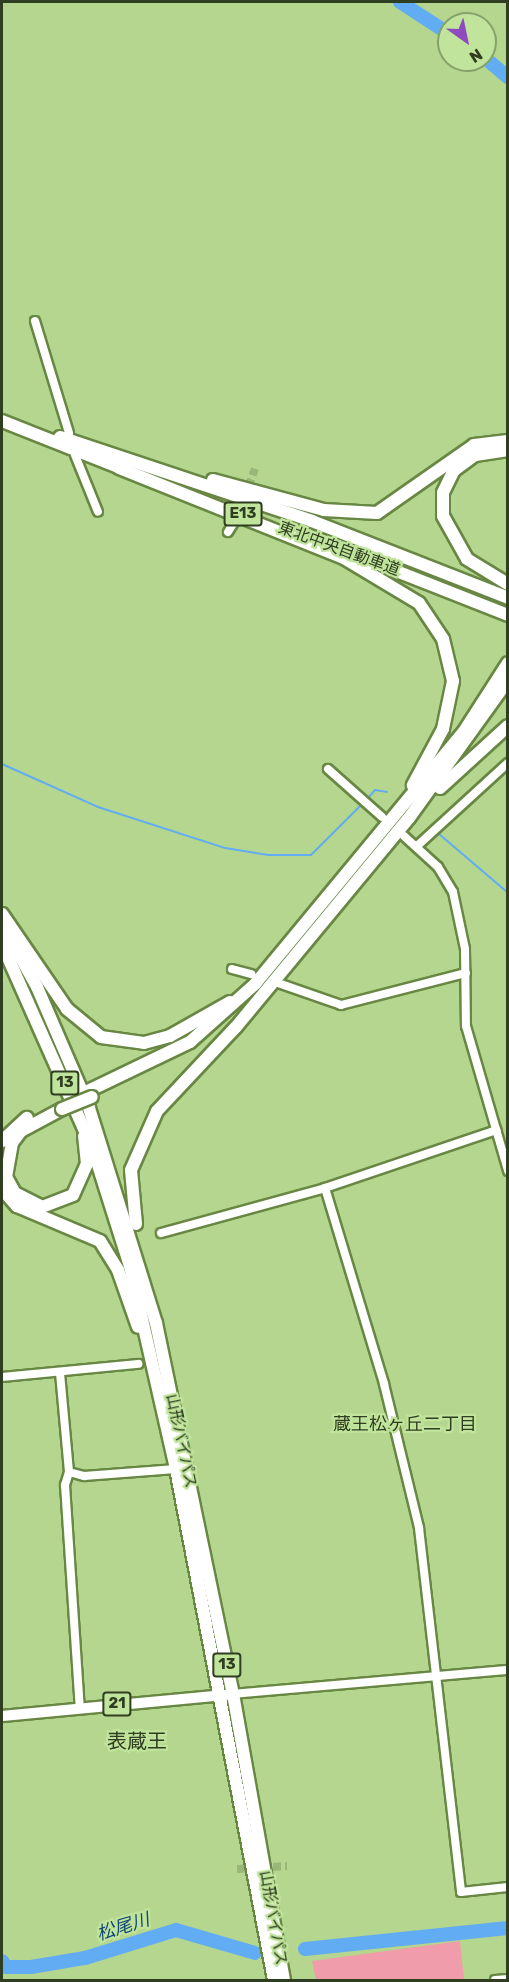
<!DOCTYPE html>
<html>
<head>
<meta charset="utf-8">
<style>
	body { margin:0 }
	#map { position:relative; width:509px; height:1982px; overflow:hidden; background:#b4d68e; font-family:Rubik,"Noto Sans JP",sans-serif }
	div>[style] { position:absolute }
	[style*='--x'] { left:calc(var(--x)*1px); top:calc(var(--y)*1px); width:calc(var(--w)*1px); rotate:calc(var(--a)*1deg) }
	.green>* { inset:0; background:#f09caa }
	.stream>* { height:2px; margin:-1px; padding:0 1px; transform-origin:1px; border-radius:1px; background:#61acf3 }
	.river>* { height:14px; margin:-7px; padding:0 7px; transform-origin:7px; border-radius:7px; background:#61acf3 }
	.minor-tunnel>* { height:8px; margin-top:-4px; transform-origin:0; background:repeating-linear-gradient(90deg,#99b778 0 8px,transparent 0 12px) }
	.roads { filter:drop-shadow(2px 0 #688743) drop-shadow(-2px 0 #688743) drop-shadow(0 2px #688743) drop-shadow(0 -2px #688743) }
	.minor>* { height:8px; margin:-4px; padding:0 4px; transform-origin:4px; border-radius:4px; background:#fff }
	.major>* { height:10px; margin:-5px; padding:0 5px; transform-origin:5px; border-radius:5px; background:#fff }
	.highway>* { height:12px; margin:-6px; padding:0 6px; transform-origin:6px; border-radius:6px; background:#fff }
	.bridges { filter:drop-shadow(2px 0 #688743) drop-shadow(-2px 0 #688743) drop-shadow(0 2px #688743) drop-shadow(0 -2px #688743) }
	.highway-bridge>* { height:12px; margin:-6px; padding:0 6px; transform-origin:6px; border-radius:6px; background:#fff }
	span { translate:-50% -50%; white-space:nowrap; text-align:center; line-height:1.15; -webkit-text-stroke:4.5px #c0e49b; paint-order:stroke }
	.shield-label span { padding:2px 4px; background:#c0e49b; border:2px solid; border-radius:4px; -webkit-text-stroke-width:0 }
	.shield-label { font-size:15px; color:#2f3d20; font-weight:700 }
	.street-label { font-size:16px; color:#2f3d20 }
	.neighbourhood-label { font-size:18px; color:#2f3d20 }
	.water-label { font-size:18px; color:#114775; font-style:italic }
	.quarter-label { font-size:20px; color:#2f3d20 }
	.frame { position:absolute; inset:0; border:3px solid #2f3d20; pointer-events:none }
	.north { position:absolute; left:437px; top:12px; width:60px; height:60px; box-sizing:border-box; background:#c0e49b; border:2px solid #86a16a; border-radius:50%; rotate:147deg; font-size:16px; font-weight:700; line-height:24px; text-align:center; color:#2f3d20 }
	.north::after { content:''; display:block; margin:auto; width:21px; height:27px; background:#8f4abd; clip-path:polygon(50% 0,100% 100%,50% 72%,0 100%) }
</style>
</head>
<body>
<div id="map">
	<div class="green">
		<div style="clip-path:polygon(460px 1941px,464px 1980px,316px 1980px,312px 1961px)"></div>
	</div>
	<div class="stream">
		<div style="--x:2;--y:764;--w:105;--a:24.1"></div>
		<div style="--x:98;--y:807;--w:133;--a:17.9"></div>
		<div style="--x:225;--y:848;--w:44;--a:9.2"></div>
		<div style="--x:268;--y:855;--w:43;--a:0"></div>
		<div style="--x:311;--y:855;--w:74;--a:-45"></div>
		<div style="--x:367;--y:799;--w:12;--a:-48"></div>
		<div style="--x:375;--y:790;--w:12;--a:9"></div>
		<div style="--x:439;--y:834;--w:91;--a:40.5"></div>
	</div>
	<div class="river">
		<div style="--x:400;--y:2;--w:59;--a:33.1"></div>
		<div style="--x:485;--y:58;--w:30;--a:40"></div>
		<div style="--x:305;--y:1949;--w:204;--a:-5.9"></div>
		<div style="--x:2;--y:1961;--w:7;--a:56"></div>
		<div style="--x:6;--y:1967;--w:25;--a:0"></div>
		<div style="--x:31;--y:1967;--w:55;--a:-9.5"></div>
		<div style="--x:85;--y:1958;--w:95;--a:-17.1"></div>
		<div style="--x:176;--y:1930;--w:82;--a:16.2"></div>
	</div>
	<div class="minor-tunnel">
		<div style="--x:235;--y:520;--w:55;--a:-68.6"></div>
		<div style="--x:237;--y:1869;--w:50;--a:-3.4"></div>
	</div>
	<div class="roads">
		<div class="minor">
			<div style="--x:35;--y:321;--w:117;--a:73.1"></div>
			<div style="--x:75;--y:455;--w:61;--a:68"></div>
			<div style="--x:228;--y:532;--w:13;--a:-58"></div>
			<div style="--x:328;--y:769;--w:72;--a:41.6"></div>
			<div style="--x:404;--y:836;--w:46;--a:42.4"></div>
			<div style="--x:438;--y:867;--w:29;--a:59"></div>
			<div style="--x:453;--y:892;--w:58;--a:78.1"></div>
			<div style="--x:465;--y:949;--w:77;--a:89.3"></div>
			<div style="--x:466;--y:1026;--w:151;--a:73.8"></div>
			<div style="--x:417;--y:846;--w:123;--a:-42.4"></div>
			<div style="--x:232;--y:969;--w:20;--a:15"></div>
			<div style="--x:278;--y:983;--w:67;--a:19.2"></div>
			<div style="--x:341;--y:1005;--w:129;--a:-14.4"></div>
			<div style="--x:325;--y:1188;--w:205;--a:73.2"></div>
			<div style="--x:384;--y:1384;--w:148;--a:76.3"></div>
			<div style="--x:419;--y:1528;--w:366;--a:83.4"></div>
			<div style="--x:461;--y:1892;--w:47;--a:-6.1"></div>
			<div style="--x:161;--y:1233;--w:170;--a:-15.3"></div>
			<div style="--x:325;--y:1188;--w:181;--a:-18.7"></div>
			<div style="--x:60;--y:1373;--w:99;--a:84.8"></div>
			<div style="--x:69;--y:1472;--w:16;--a:15"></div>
			<div style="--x:84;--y:1476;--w:92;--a:-4.4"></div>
			<div style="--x:2;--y:1377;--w:137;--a:-5.5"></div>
			<div style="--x:69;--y:1472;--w:14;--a:107"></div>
			<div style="--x:65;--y:1485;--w:224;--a:86.2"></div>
			<div style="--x:233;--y:1694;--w:276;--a:-5"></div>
			<div style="--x:495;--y:1980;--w:13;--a:-4"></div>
		</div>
		<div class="major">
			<div style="--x:2;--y:1716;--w:232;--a:-5.4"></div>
		</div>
		<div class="highway">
			<div style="--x:2;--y:421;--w:133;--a:21.6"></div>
			<div style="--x:60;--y:437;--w:266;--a:18.4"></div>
			<div style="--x:312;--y:521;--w:211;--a:21.4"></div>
			<div style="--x:508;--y:450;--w:33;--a:171"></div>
			<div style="--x:475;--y:455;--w:26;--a:144"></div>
			<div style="--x:454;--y:470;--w:25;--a:116"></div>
			<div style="--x:443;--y:493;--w:23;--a:90"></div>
			<div style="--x:443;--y:516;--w:49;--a:60.8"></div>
			<div style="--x:467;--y:559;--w:48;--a:31.4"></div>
			<div style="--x:119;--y:468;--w:242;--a:21.8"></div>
			<div style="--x:344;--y:558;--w:87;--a:31"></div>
			<div style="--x:419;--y:603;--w:43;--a:56.3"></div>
			<div style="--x:443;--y:639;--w:43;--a:76.6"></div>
			<div style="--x:453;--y:681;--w:49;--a:101.8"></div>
			<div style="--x:443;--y:729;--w:64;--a:118.2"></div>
			<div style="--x:213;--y:480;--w:115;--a:15.1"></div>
			<div style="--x:324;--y:510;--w:53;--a:3.2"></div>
			<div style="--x:377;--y:513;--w:118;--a:-35"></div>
			<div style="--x:474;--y:445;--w:34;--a:-7"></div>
			<div style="--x:348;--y:552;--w:172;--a:21.5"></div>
			<div style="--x:440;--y:788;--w:92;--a:-42.4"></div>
			<div style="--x:2;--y:914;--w:115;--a:55.6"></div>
			<div style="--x:67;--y:1009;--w:44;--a:39.5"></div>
			<div style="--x:101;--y:1037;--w:43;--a:7.9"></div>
			<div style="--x:144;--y:1043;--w:27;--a:-15"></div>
			<div style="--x:170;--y:1036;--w:69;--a:-29.5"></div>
			<div style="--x:2;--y:924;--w:72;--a:60.9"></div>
			<div style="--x:37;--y:987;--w:132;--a:66.7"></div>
			<div style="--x:89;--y:1108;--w:225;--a:72.7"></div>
			<div style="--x:156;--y:1323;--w:379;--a:78.3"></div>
			<div style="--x:233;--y:1694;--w:291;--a:79.9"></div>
			<div style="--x:2;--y:944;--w:224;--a:66.1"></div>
			<div style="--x:93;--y:1149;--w:123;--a:72.5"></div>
			<div style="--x:130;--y:1266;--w:208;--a:77.2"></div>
			<div style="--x:176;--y:1469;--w:520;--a:79.14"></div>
			<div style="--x:88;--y:1091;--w:113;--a:-25.7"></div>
			<div style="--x:190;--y:1042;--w:87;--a:-41.7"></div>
			<div style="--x:255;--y:984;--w:326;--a:-50.4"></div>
			<div style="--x:463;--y:733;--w:83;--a:-57.3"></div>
			<div style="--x:62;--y:1109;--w:47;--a:151.8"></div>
			<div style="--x:21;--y:1131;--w:15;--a:127"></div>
			<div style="--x:12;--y:1143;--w:35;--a:100"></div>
			<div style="--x:6;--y:1177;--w:18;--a:61"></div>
			<div style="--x:15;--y:1193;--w:30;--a:27"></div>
			<div style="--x:42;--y:1207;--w:33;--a:-21"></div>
			<div style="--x:73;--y:1195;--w:34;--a:-66"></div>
			<div style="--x:87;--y:1164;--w:28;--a:-96"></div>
			<div style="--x:2;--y:1141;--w:34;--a:-43"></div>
			<div style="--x:2;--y:1189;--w:23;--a:49"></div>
			<div style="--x:17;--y:1206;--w:90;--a:22.9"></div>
			<div style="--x:100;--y:1241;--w:34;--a:58"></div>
			<div style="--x:118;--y:1270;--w:60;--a:70.7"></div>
			<div style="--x:136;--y:1224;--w:54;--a:-95.3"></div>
			<div style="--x:131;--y:1170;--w:64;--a:-66.2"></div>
			<div style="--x:157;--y:1111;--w:115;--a:-46.8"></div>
			<div style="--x:236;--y:1027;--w:271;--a:-50.4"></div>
			<div style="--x:409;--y:818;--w:170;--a:-54.3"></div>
		</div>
	</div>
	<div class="bridges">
		<div class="highway-bridge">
			<div style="--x:62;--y:1109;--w:32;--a:-22"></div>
		</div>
	</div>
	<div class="shield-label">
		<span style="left:243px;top:514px">E13</span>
		<span style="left:65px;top:1083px">13</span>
		<span style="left:227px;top:1665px">13</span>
		<span style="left:117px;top:1704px">21</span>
	</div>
	<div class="street-label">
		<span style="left:339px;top:549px;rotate:20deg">東北中央自動車道</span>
		<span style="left:181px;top:1441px;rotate:78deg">山形バイパス</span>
		<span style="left:273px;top:1918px;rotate:80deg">山形バイパス</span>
	</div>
	<div class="neighbourhood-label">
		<span style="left:405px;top:1424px">蔵王松ヶ丘二丁目</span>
	</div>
	<div class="water-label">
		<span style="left:123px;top:1927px;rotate:-17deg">松尾川</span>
	</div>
	<div class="quarter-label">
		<span style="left:137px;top:1741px">表蔵王</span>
	</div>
	<div class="frame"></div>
	<div class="north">N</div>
</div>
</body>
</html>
